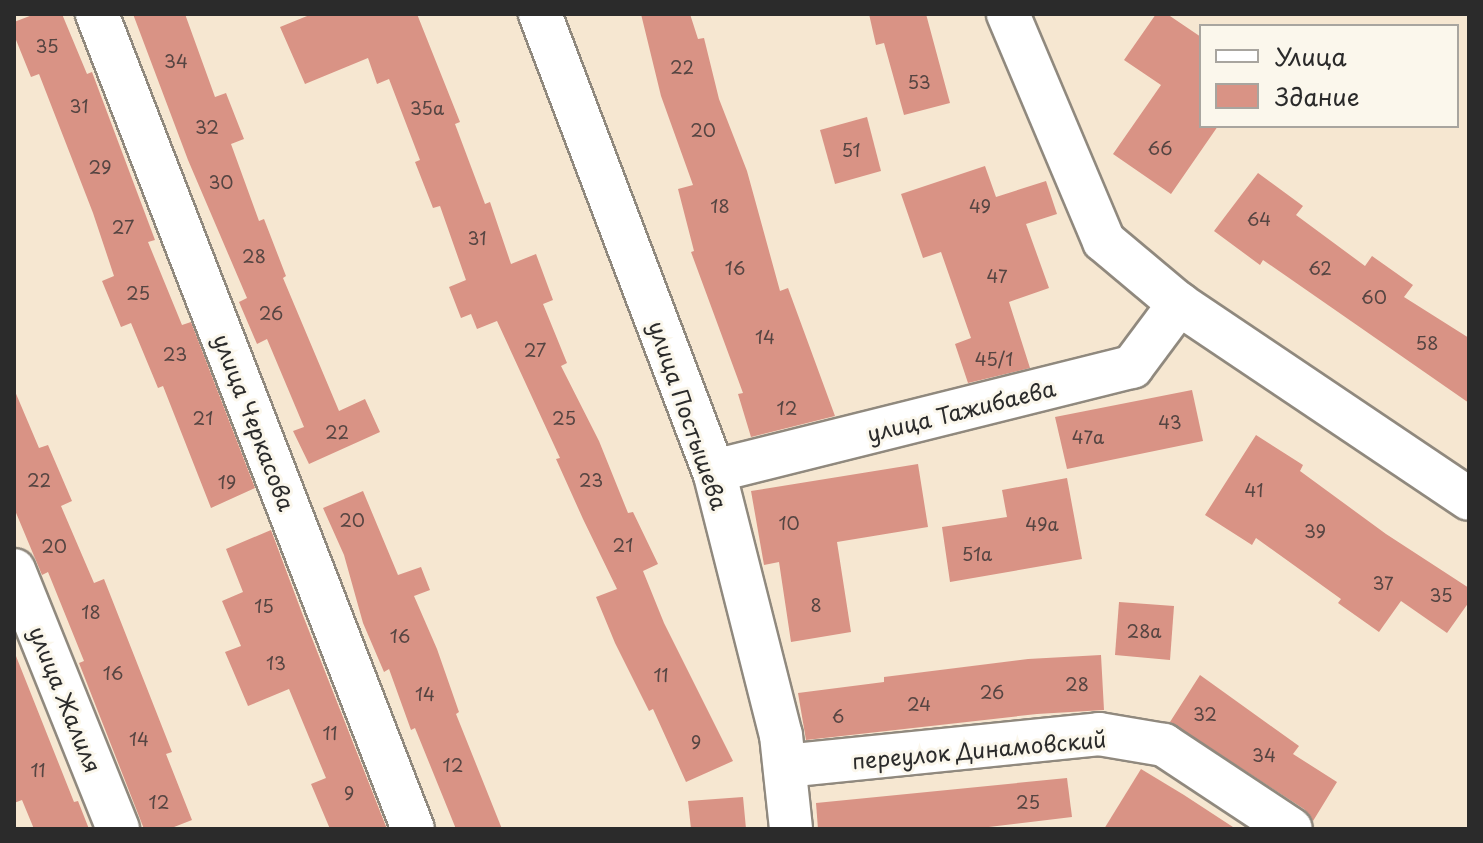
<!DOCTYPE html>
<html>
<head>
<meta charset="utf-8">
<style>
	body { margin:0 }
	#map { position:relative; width:1483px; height:843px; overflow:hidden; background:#f6e7d1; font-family:"Playpen Sans",sans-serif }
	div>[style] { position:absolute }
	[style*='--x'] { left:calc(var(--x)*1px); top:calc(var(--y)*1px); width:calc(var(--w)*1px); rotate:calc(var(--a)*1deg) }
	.building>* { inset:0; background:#d99385 }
	.roads { filter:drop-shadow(2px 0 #90897e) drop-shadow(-2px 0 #90897e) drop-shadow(0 2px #90897e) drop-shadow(0 -2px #90897e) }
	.minor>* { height:42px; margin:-21px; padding:0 21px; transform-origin:21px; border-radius:21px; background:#fff }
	span { translate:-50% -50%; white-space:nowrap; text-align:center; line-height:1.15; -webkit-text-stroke:6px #fbf7ec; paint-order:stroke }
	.number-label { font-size:18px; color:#564542 }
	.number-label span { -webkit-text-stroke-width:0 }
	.street-label { font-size:22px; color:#2b2b2b }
	.frame { position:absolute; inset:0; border:16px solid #2b2b2b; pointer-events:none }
	.legend { position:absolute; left:1199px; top:24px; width:260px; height:104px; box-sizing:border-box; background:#fbf7ec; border:2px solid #a8a59f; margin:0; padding:10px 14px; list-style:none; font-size:24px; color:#2b2b2b }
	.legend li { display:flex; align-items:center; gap:16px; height:40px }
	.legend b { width:40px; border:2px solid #a8a59f }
</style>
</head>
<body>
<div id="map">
	<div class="building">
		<div style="clip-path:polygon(35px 14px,62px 14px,87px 74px,92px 72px,155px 240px,148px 242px,182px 325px,191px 322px,255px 488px,211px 508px,163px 386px,158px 388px,131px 323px,121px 327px,102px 281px,114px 276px,93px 213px,39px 74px,31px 77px,14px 35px,14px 22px)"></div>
		<div style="clip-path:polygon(133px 14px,185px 14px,215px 97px,226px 93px,244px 139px,231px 144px,259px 221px,264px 219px,286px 276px,283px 278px,339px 411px,365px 399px,380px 432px,309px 464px,293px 431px,304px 427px,267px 339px,257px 344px,239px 302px,247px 298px,188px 160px)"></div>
		<div style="clip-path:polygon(312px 14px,417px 14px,460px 122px,455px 124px,485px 204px,490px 202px,511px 264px,536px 254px,553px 300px,543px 304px,567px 363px,561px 366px,599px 441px,628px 513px,633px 512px,658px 564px,643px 571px,664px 623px,733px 761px,686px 782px,653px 709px,649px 711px,615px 643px,596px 597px,617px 589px,583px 519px,556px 459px,560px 458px,497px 321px,477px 329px,471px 314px,461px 318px,449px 287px,466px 280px,440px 206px,433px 208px,415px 162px,420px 160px,389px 79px,377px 84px,368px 58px,305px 84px,280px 27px)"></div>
		<div style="clip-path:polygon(641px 14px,690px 14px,698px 39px,704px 38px,719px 99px,747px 171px,780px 291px,788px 288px,835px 416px,751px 437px,738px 394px,743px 393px,691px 252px,694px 251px,678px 189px,693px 185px,661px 96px)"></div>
		<div style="clip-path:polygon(869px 14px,926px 14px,950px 103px,904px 115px,884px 43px,876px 45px)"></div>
		<div style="clip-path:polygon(1156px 14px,1167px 14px,1201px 37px,1201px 126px,1218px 126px,1171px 194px,1113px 154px,1161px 85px,1124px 60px)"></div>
		<div style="clip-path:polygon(867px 117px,881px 171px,835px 184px,820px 130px)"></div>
		<div style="clip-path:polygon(985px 166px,996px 197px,1046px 181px,1057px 214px,1026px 224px,1049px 288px,1009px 302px,1030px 368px,968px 383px,955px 344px,971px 338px,941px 252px,923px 258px,901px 194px)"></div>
		<div style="clip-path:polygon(1258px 173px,1303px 206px,1296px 215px,1365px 266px,1372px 256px,1413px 285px,1404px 297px,1469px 338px,1469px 403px,1263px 260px,1260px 265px,1214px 231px)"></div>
		<div style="clip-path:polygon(14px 389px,39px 448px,48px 445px,72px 501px,61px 506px,94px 583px,104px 579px,172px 752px,166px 754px,192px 820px,169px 829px,144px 829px,79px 663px,84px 661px,48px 572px,42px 575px,14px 508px)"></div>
		<div style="clip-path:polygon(1192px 390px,1203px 441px,1067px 469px,1055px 417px)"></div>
		<div style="clip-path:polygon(1256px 435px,1303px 465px,1300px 471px,1386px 534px,1469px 588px,1469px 602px,1447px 633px,1401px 601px,1379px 632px,1338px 603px,1341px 599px,1256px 538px,1252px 545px,1205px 515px)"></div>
		<div style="clip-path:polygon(918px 464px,928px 527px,837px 542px,851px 632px,791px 642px,779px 562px,764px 565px,751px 491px)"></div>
		<div style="clip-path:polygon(1067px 478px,1082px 559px,950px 582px,942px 527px,1007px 517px,1002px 490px)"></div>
		<div style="clip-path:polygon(363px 491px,398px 575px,421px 567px,430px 590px,414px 596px,437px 649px,459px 712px,456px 714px,502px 829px,456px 829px,415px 728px,411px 730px,389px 669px,384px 672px,363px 623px,344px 555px,323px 508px)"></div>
		<div style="clip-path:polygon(271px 530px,302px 613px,387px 829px,330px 829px,311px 784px,326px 778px,289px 689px,248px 706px,225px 652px,241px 646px,222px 601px,243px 592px,226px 549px)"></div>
		<div style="clip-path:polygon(1119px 602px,1174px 606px,1170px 660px,1115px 655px)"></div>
		<div style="clip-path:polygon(14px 651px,74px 802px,78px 801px,89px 829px,34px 829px,22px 800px,14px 803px)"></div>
		<div style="clip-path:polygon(1101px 655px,1104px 710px,1037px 714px,806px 740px,798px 693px,884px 682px,884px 677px,1028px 659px)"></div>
		<div style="clip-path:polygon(1200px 675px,1299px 746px,1293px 754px,1337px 782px,1313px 821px,1304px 809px,1170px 722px)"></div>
		<div style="clip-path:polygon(1141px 769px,1184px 795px,1236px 829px,1104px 829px)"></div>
		<div style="clip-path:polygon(1067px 778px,1072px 817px,972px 829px,818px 829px,816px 803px)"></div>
		<div style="clip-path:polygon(743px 797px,746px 829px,691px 829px,688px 801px)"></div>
	</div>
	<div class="roads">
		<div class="minor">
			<div style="--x:97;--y:14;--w:874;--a:68.81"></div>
			<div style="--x:540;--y:14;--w:489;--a:69.2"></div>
			<div style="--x:714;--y:471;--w:272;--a:75.8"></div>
			<div style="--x:781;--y:735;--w:95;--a:83.9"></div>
			<div style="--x:1008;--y:14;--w:246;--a:67.1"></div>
			<div style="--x:1104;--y:241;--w:98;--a:40"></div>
			<div style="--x:1179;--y:304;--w:349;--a:33.9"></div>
			<div style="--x:714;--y:471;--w:431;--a:-14"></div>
			<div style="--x:1132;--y:367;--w:79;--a:-53.3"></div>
			<div style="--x:14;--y:570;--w:279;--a:68.1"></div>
			<div style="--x:785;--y:766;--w:316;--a:-5.8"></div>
			<div style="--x:1099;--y:734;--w:66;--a:9.6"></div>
			<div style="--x:1164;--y:745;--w:152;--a:33.5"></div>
		</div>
	</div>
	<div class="number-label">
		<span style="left:47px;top:46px">35</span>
		<span style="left:176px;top:61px">34</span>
		<span style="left:682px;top:67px">22</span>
		<span style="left:919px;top:82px">53</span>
		<span style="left:79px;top:106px">31</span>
		<span style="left:427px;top:108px">35а</span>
		<span style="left:207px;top:127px">32</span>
		<span style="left:703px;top:130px">20</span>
		<span style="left:1160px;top:148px">66</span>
		<span style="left:851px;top:150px">51</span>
		<span style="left:100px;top:167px">29</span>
		<span style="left:221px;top:182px">30</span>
		<span style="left:720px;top:206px">18</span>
		<span style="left:980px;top:206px">49</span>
		<span style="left:1259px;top:219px">64</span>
		<span style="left:123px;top:227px">27</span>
		<span style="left:477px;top:238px">31</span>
		<span style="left:254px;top:256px">28</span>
		<span style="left:735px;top:268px">16</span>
		<span style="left:1320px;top:268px">62</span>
		<span style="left:997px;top:276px">47</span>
		<span style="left:138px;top:293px">25</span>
		<span style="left:1374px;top:297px">60</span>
		<span style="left:271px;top:313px">26</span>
		<span style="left:765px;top:337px">14</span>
		<span style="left:1427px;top:343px">58</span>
		<span style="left:535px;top:350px">27</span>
		<span style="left:175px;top:354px">23</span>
		<span style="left:994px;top:359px">45/1</span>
		<span style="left:787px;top:408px">12</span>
		<span style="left:203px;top:418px">21</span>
		<span style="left:564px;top:418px">25</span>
		<span style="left:1170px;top:422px">43</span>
		<span style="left:337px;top:432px">22</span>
		<span style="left:1088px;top:437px">47а</span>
		<span style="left:39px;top:480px">22</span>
		<span style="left:591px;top:480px">23</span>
		<span style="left:227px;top:482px">19</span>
		<span style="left:1254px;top:490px">41</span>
		<span style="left:352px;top:520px">20</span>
		<span style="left:789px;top:523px">10</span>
		<span style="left:1042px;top:524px">49а</span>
		<span style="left:1315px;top:531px">39</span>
		<span style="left:623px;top:545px">21</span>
		<span style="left:54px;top:546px">20</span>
		<span style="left:977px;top:554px">51а</span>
		<span style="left:1383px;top:583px">37</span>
		<span style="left:1441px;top:595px">35</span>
		<span style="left:816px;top:605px">8</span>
		<span style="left:264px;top:606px">15</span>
		<span style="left:91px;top:612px">18</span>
		<span style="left:1144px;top:631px">28а</span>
		<span style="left:400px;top:636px">16</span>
		<span style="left:276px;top:663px">13</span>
		<span style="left:113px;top:673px">16</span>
		<span style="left:661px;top:675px">11</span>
		<span style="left:1077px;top:684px">28</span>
		<span style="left:992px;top:692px">26</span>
		<span style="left:425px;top:694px">14</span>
		<span style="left:919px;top:704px">24</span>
		<span style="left:1205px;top:714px">32</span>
		<span style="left:838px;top:716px">6</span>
		<span style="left:330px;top:733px">11</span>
		<span style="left:139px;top:739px">14</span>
		<span style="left:696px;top:742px">9</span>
		<span style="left:1264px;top:755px">34</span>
		<span style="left:453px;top:765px">12</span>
		<span style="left:38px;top:770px">11</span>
		<span style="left:349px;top:793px">9</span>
		<span style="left:159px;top:802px">12</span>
		<span style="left:1028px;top:802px">25</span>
	</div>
	<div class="street-label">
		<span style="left:961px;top:410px;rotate:-14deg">улица Тажибаева</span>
		<span style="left:689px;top:415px;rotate:71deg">улица Постышева</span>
		<span style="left:255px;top:422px;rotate:69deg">улица Черкасова</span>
		<span style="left:66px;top:699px;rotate:68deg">улица Жалиля</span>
		<span style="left:979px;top:749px;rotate:-5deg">переулок Динамовский</span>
	</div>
	<div class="frame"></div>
	<ul class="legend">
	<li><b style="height:10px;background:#fff"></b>Улица</li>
	<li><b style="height:22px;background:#d99385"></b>Здание</li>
	</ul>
</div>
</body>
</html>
